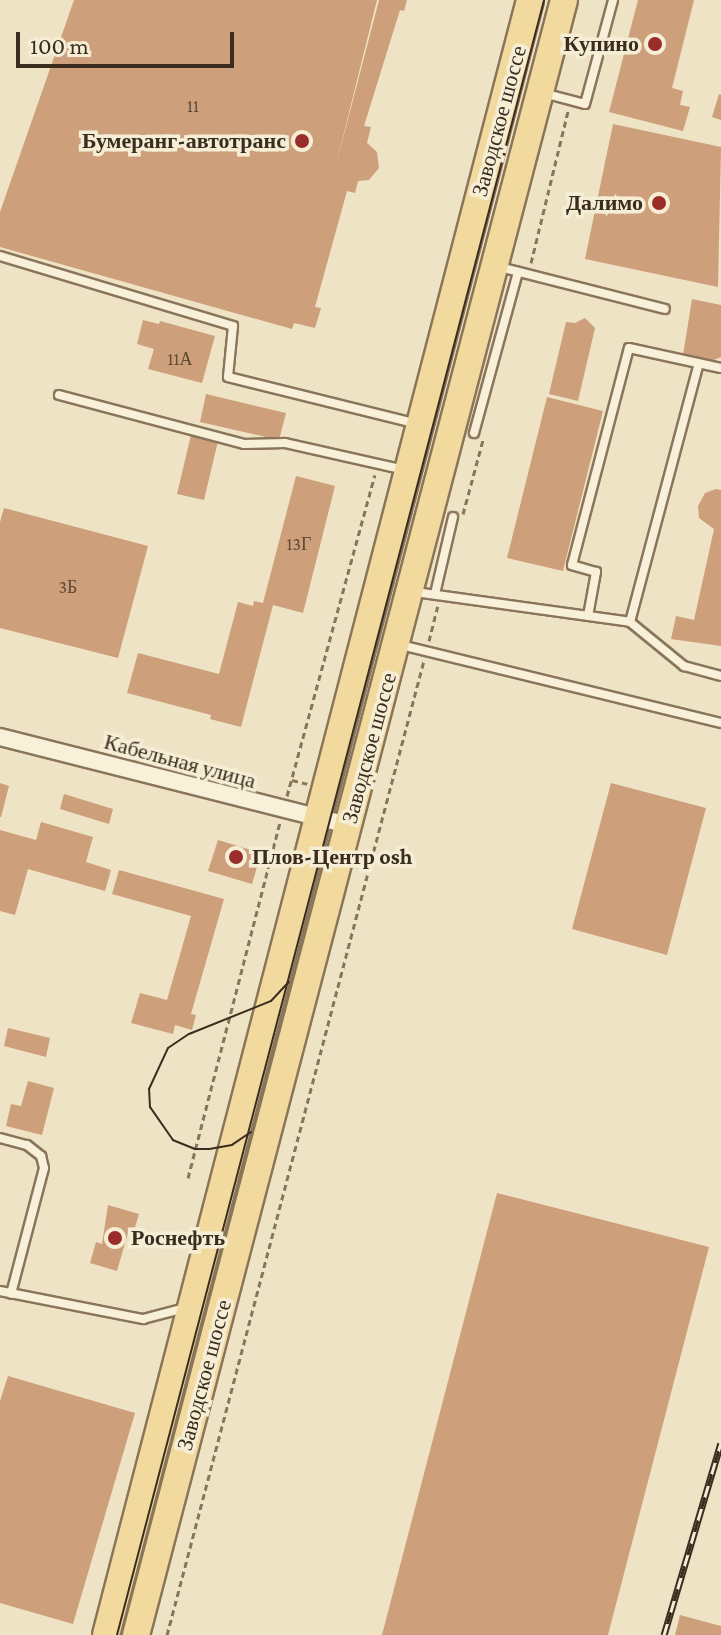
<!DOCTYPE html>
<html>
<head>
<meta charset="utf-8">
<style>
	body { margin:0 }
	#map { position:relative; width:721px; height:1635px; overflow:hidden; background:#efe3c5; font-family:"Crimson Pro",serif }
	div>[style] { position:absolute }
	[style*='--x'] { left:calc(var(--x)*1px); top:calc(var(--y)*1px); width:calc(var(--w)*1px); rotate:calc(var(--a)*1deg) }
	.building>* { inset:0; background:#cd9f7b }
	.path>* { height:3px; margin-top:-1.5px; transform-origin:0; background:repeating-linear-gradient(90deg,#8a755b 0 6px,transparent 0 10px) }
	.roads { filter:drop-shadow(2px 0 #8a755b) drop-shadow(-2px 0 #8a755b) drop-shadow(0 2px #8a755b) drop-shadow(0 -2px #8a755b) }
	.lane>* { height:8px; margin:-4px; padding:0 4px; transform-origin:4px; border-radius:4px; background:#f9f0d9 }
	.street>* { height:16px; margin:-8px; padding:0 8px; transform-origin:8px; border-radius:8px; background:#f9f0d9 }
	.primary>* { height:26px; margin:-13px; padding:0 13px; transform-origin:13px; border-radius:13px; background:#f2d99d }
	.tram>* { height:2px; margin:-1px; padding:0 1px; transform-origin:1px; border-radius:1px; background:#3a2d1f }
	.rail>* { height:7px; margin-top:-3.5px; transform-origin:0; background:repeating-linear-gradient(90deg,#f6edd5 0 12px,#3a2d1f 0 24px); box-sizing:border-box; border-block:2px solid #3a2d1f }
	.dots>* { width:22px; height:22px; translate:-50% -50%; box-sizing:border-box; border:4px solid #f6edd5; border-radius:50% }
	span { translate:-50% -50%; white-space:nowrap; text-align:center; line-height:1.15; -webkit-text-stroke:7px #f6edd5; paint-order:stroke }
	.number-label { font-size:18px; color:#5f4a36 }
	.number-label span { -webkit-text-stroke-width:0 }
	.poi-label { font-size:22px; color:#3a2d1f; font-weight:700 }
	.right { translate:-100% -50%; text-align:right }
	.left { translate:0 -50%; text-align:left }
	.street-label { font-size:22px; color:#3a2d1f }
	.scale { position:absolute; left:16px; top:32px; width:218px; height:36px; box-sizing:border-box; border:4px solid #3a2d1f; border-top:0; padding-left:10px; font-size:24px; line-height:28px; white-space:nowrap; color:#3a2d1f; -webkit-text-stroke:6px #f6edd5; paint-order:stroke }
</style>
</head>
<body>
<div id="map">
	<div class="building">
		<div style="clip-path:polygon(74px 0,377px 0,335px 169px,379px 0,407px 0,404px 11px,400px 10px,364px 126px,371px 127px,367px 143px,377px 152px,379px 168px,369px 180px,358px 181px,355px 193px,347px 191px,315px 307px,321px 308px,315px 328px,294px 323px,292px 329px,0 247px,0 212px)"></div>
		<div style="clip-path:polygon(638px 0,694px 0,672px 88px,683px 91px,680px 105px,690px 107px,683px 131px,609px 112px)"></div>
		<div style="clip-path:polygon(719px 94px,721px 95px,721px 120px,712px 117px)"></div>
		<div style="clip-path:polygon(613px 124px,721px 147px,718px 287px,585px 259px)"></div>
		<div style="clip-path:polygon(692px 299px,721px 305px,721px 357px,714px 360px,683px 355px)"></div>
		<div style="clip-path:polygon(585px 318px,595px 328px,578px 401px,549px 394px,566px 322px,575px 323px)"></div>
		<div style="clip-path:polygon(143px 320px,159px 324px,160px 321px,215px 336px,202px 383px,148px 369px,154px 349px,137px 344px)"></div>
		<div style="clip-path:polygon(206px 394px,286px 413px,279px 440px,200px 422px)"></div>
		<div style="clip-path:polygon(547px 397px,603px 411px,563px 571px,507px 558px)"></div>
		<div style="clip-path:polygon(191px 435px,218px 441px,204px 500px,177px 494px)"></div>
		<div style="clip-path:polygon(296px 476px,335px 486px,303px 613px,273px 605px,241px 727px,210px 719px,211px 715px,127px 693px,138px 653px,219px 674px,238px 602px,253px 606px,254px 601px,263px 603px)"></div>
		<div style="clip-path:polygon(716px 489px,721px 490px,721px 646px,671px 639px,676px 616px,694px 620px,714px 529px,699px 518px,698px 506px,705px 493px)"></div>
		<div style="clip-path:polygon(4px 508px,148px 546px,118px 658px,0 628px,0 522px)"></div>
		<div style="clip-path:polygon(0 783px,9px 786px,1px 817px,0 817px)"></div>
		<div style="clip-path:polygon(611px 783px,706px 808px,667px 955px,572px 929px)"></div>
		<div style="clip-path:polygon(64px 794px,113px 809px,109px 824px,60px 809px)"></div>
		<div style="clip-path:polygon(41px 822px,93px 837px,86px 862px,111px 870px,105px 891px,28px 869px,15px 915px,0 911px,0 830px,36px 840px)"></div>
		<div style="clip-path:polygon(218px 840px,261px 853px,252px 884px,208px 871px)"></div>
		<div style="clip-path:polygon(119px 870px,224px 899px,191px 1014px,196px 1015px,192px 1030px,175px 1025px,173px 1034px,131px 1023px,140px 993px,167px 1000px,191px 916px,112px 894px)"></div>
		<div style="clip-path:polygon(8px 1028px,50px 1038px,46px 1057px,4px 1046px)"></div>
		<div style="clip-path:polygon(28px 1081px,54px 1088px,42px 1135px,6px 1126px,11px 1104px,21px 1106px)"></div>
		<div style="clip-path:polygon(497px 1193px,709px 1247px,608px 1635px,382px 1635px)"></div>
		<div style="clip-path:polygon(108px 1205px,139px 1214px,133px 1234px,128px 1233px,117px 1271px,90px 1263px,96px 1242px,102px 1244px)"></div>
		<div style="clip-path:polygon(8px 1376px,135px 1413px,73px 1624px,0 1603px,0 1401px)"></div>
		<div style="clip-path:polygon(680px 1615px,721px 1626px,721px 1635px,675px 1635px)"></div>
	</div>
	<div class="path">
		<div style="--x:531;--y:263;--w:156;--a:-76.3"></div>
		<div style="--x:463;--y:514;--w:77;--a:-74.9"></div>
		<div style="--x:429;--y:641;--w:36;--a:-76"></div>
		<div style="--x:292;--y:780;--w:16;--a:14"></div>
		<div style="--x:287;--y:796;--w:333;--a:-74.7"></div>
		<div style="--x:188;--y:1178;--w:368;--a:-75.5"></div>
		<div style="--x:167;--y:1635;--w:1008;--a:-75.23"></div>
	</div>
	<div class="roads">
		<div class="lane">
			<div style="--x:543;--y:93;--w:43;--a:14.7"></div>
			<div style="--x:585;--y:104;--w:108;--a:-74.9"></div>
			<div style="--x:0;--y:256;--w:243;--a:16.7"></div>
			<div style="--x:233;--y:326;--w:51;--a:95.6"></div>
			<div style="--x:228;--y:377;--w:196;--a:13.9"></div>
			<div style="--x:500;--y:267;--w:170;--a:14.3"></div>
			<div style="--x:59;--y:395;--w:191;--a:14.8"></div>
			<div style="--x:244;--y:444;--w:41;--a:-1.4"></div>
			<div style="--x:285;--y:443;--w:123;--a:12.7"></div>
			<div style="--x:474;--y:433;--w:167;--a:-74.7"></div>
			<div style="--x:415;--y:592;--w:217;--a:7.9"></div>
			<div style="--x:630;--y:622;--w:265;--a:-75.1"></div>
			<div style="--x:435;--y:594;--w:79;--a:-76.8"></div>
			<div style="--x:588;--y:616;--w:45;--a:-79.7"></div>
			<div style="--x:596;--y:572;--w:25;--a:-164"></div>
			<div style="--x:572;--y:565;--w:224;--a:-75.3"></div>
			<div style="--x:629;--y:348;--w:94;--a:12.3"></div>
			<div style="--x:630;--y:622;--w:70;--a:39.2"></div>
			<div style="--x:684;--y:666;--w:38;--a:15"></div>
			<div style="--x:401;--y:645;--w:329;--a:13.7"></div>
			<div style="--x:0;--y:1138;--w:28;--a:15"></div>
			<div style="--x:27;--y:1145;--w:18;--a:38"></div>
			<div style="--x:41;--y:1156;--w:12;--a:76"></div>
			<div style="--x:44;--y:1168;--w:130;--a:104.7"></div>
			<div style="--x:0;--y:1291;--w:146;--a:11.1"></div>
			<div style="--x:143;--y:1319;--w:43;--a:-14.7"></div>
		</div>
		<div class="street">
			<div style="--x:0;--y:737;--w:360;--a:14.2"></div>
		</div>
		<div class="primary">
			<div style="--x:106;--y:1635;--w:1689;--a:-75.46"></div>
			<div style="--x:136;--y:1635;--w:1690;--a:-75.33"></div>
		</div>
	</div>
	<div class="tram">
		<div style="--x:251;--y:1132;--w:23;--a:146"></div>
		<div style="--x:232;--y:1145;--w:23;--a:170"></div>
		<div style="--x:209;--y:1149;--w:14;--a:180"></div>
		<div style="--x:195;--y:1149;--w:24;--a:-158"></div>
		<div style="--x:173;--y:1140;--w:40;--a:-124.9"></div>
		<div style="--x:150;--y:1107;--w:18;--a:-93"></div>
		<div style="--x:149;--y:1089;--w:45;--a:-65.1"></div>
		<div style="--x:168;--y:1048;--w:25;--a:-34"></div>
		<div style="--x:189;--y:1034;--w:88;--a:-21.9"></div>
		<div style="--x:271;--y:1001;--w:26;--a:-47"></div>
		<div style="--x:117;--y:1635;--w:1690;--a:-75.36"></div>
	</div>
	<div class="rail">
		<div style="--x:664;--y:1635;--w:200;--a:-73.5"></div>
	</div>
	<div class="dots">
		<div style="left:655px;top:44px;background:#9a2c2a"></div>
		<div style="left:302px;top:141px;background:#9a2c2a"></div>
		<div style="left:659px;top:203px;background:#9a2c2a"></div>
		<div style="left:236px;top:857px;background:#9a2c2a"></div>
		<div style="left:115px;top:1238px;background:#9a2c2a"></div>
	</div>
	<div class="number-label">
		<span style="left:193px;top:106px">11</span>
		<span style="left:180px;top:359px">11А</span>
		<span style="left:299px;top:544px">13Г</span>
		<span style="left:68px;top:587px">3Б</span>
	</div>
	<div class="poi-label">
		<span class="right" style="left:639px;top:44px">Купино</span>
		<span class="right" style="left:286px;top:141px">Бумеранг-автотранс</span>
		<span class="right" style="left:643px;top:203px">Далимо</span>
		<span class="left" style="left:252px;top:857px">Плов-Центр osh</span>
		<span class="left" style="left:131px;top:1238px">Роснефть</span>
	</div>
	<div class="street-label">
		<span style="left:499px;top:121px;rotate:-75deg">Заводское шоссе</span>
		<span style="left:369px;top:748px;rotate:-75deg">Заводское шоссе</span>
		<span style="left:180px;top:761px;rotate:15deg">Кабельная улица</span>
		<span style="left:204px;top:1375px;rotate:-75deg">Заводское шоссе</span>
	</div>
	<div class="scale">100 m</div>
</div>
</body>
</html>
